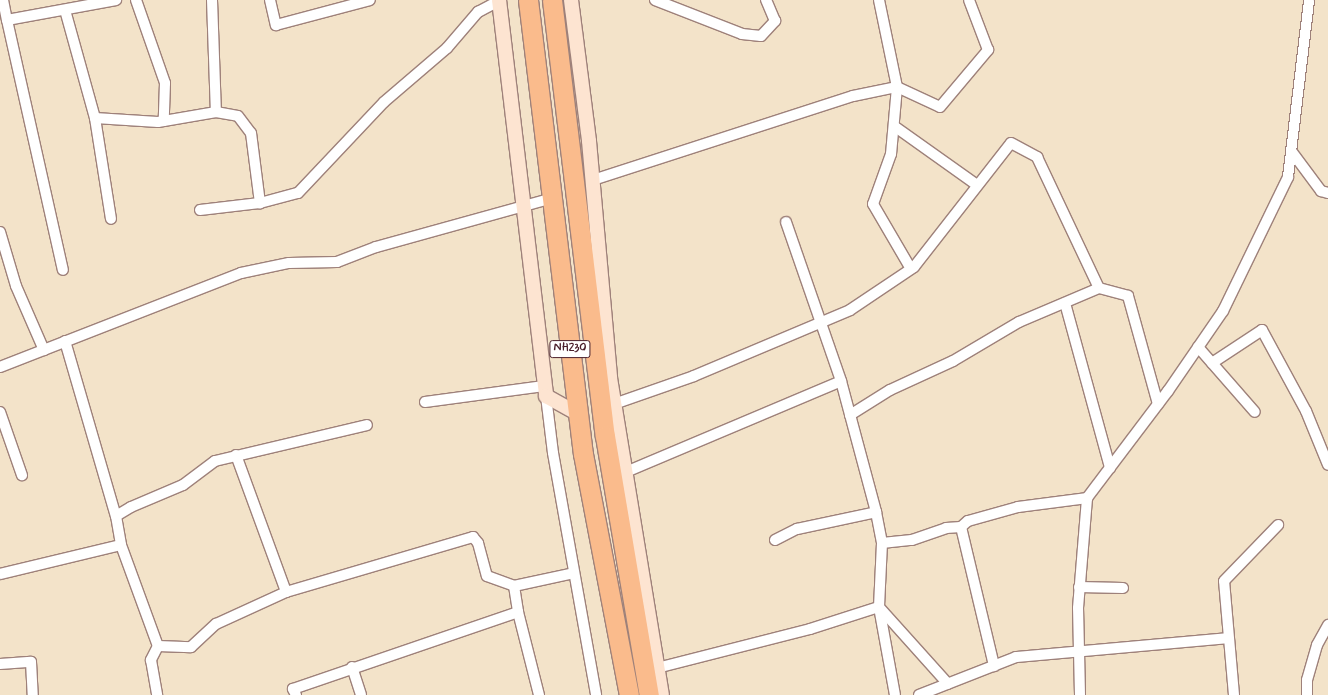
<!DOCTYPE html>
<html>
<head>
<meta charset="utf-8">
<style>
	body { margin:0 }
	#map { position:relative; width:1328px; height:695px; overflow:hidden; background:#f3e3c9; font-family:Mynerve,sans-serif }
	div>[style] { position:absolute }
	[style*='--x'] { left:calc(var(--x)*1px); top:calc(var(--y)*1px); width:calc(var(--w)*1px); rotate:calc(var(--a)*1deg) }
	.roads { filter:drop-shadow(1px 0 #9e817a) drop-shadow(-1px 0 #9e817a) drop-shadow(0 1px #9e817a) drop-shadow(0 -1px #9e817a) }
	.street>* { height:10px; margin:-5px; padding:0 5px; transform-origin:5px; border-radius:5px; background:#fff }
	.secondary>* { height:14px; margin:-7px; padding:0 7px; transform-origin:7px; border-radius:7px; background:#fde4d1 }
	.highway>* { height:19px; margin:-9.5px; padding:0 9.5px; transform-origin:9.5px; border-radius:9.5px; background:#fabb8c }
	span { translate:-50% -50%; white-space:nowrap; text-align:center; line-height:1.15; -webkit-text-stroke:3px #fff; paint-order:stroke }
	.shield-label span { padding:1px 3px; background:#fff; border:1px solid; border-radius:3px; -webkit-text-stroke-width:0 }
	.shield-label { font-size:12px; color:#4a1f2b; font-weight:700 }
</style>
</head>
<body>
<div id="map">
	<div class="roads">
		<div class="street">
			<div style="--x:3;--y:0;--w:20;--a:79"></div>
			<div style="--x:7;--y:20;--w:111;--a:-10.4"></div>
			<div style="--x:136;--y:0;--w:88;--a:70.7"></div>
			<div style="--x:165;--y:83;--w:38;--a:92"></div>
			<div style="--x:212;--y:0;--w:112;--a:88"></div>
			<div style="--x:270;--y:0;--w:26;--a:77"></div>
			<div style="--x:276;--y:25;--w:97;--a:-14.9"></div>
			<div style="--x:655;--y:0;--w:93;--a:21.3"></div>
			<div style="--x:742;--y:34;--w:19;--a:6"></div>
			<div style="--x:761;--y:36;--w:21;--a:-47"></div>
			<div style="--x:775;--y:21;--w:23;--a:-113"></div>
			<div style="--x:879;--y:0;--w:89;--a:78.3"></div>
			<div style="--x:897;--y:87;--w:67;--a:95.1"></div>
			<div style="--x:891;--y:154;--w:53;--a:109.8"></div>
			<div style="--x:873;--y:204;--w:75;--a:59.7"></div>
			<div style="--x:65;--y:10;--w:112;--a:74.5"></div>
			<div style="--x:95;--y:118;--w:102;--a:81"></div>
			<div style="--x:7;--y:20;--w:256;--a:77.4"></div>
			<div style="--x:95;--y:118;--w:63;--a:3.6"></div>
			<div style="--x:158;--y:122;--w:59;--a:-9.8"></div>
			<div style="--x:216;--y:112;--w:22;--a:10"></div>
			<div style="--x:238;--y:116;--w:21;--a:53"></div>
			<div style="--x:251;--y:133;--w:71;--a:82.7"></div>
			<div style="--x:260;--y:203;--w:39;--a:-15"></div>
			<div style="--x:298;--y:193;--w:125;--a:-46.6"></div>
			<div style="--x:384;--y:102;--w:83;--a:-40.6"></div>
			<div style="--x:447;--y:48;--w:48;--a:-49.3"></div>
			<div style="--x:478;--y:12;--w:24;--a:-28"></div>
			<div style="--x:894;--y:126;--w:102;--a:35.4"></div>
			<div style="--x:1292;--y:152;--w:49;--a:53.4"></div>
			<div style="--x:1321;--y:191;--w:7;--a:16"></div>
			<div style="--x:593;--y:180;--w:273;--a:-17.9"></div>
			<div style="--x:853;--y:96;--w:45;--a:-11.6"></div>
			<div style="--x:897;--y:87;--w:47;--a:24.9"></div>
			<div style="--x:940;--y:107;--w:75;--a:-49.9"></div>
			<div style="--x:988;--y:50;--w:53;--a:-110.8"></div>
			<div style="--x:200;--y:210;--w:60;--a:-6.7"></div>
			<div style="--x:786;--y:222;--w:168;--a:70.9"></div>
			<div style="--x:841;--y:381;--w:136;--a:75"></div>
			<div style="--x:876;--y:512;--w:32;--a:79"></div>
			<div style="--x:882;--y:543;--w:64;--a:92.7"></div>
			<div style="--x:879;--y:607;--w:89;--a:79.7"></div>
			<div style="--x:0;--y:232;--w:56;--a:73.5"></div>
			<div style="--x:16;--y:286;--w:70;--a:66.4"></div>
			<div style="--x:1065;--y:303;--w:171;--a:74.7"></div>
			<div style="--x:65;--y:341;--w:182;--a:73.8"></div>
			<div style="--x:116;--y:516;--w:29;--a:80"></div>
			<div style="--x:121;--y:545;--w:108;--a:69.9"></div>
			<div style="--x:158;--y:646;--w:16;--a:117"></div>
			<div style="--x:151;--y:660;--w:36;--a:80"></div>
			<div style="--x:1198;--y:347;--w:86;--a:48.8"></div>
			<div style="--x:1212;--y:363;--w:60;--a:-33.4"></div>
			<div style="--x:1262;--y:330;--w:92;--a:61.5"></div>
			<div style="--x:1306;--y:411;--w:58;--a:67.8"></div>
			<div style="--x:0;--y:367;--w:259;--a:-21.3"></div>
			<div style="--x:241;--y:273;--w:49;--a:-11.8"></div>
			<div style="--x:289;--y:263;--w:48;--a:-1.2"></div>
			<div style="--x:337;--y:262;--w:42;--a:-21"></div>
			<div style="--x:376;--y:247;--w:184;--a:-15.5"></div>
			<div style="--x:546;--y:396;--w:57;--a:83"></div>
			<div style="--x:553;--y:453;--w:246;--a:79.9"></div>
			<div style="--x:425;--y:402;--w:120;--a:-7.7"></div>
			<div style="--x:614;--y:404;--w:85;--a:-19.3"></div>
			<div style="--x:694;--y:376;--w:169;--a:-22.9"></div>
			<div style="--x:850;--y:310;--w:77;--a:-33.9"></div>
			<div style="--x:914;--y:267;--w:157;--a:-52"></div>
			<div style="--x:1011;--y:143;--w:30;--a:28"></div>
			<div style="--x:1037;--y:157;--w:145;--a:64.7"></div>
			<div style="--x:0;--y:412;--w:67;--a:70.8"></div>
			<div style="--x:850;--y:415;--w:47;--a:-32"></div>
			<div style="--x:890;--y:390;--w:69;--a:-24.7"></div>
			<div style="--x:953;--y:361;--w:77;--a:-30.6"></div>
			<div style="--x:1019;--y:322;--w:87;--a:-23"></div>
			<div style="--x:1099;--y:288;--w:30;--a:15"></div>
			<div style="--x:1128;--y:296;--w:112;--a:74.5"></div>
			<div style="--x:236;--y:455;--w:146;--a:69.9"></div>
			<div style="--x:626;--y:472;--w:233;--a:-22.9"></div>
			<div style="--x:116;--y:516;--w:17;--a:-31"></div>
			<div style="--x:131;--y:507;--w:56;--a:-22.9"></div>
			<div style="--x:183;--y:485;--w:40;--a:-37"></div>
			<div style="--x:215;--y:461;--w:156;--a:-13.3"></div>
			<div style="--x:961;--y:527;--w:143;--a:76.6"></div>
			<div style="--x:775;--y:540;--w:25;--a:-27"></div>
			<div style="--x:797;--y:529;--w:81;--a:-12.1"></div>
			<div style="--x:882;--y:543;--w:30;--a:-6"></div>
			<div style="--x:912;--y:540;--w:36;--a:-19"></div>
			<div style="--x:946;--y:528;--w:15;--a:-4"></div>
			<div style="--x:961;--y:527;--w:9;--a:-41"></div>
			<div style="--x:968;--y:521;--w:52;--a:-15.6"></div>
			<div style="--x:1018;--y:507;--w:70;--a:-7.4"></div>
			<div style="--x:0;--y:574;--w:124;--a:-13.5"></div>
			<div style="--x:514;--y:586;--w:26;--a:81"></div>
			<div style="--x:518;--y:612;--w:86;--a:75.8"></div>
			<div style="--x:1079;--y:587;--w:44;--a:1.3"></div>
			<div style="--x:158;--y:646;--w:33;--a:2"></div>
			<div style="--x:191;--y:647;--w:34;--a:-43"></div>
			<div style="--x:216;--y:624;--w:77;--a:-24.6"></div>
			<div style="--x:286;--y:592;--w:195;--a:-16.4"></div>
			<div style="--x:473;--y:537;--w:8;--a:50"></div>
			<div style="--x:478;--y:543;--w:34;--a:75"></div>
			<div style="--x:487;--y:576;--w:29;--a:20"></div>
			<div style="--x:514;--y:586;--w:61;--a:-12.2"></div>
			<div style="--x:0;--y:664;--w:31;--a:-4"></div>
			<div style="--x:31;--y:662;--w:33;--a:87"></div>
			<div style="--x:352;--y:667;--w:29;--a:72"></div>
			<div style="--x:657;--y:668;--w:158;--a:-14.3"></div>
			<div style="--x:810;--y:629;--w:72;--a:-17.7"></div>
			<div style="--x:879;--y:607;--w:103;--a:48.1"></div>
			<div style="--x:296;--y:695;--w:7;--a:-117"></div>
			<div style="--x:293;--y:689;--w:238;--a:-18.9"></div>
			<div style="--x:919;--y:695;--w:104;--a:-21.4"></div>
			<div style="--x:1016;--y:657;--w:212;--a:-5.1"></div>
			<div style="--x:1080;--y:695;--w:87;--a:-91.3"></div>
			<div style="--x:1078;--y:608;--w:110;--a:-85.3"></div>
			<div style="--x:1087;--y:498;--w:134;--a:-52.9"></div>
			<div style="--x:1168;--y:391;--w:97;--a:-55.5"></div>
			<div style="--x:1223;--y:311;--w:149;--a:-64.1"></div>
			<div style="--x:1288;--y:177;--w:178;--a:-83.2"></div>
			<div style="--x:1234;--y:695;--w:114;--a:-95"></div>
			<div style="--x:1224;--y:581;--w:78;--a:-46"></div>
			<div style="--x:1307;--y:695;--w:15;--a:-90"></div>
			<div style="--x:1307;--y:680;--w:36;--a:-74"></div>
			<div style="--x:1317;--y:645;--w:23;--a:-61"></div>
		</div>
		<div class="secondary">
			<div style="--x:499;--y:0;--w:399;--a:83.2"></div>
			<div style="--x:546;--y:396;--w:37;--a:29"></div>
			<div style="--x:571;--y:0;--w:142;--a:82.7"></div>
			<div style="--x:589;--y:141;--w:238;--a:84.9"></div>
			<div style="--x:610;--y:378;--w:321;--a:80.7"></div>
		</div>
		<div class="highway">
			<div style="--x:528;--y:0;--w:457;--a:83.1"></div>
			<div style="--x:583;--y:454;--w:245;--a:79.2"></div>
			<div style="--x:552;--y:0;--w:439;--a:83.1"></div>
			<div style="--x:605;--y:436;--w:263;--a:80.4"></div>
		</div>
	</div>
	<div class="shield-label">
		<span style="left:570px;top:349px">NH230</span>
	</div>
</div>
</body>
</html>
